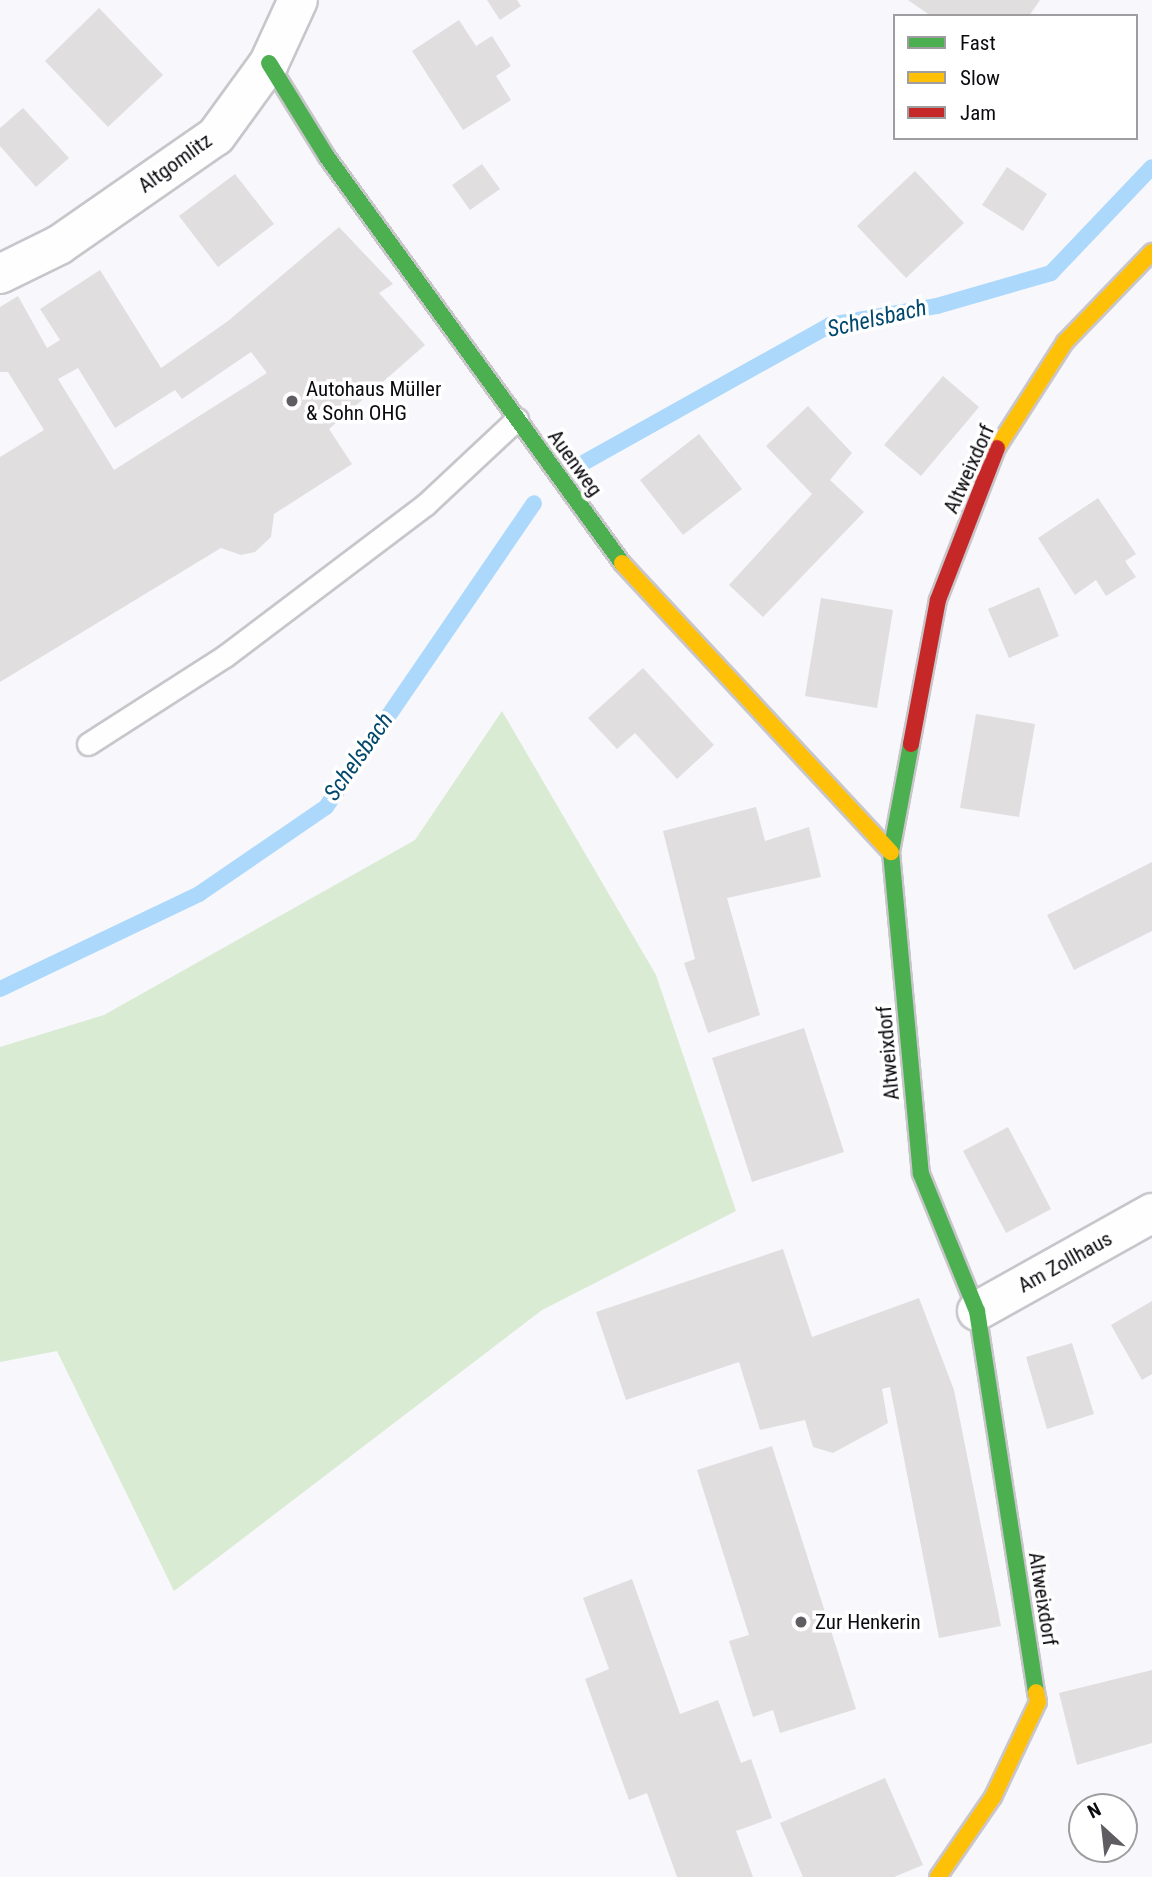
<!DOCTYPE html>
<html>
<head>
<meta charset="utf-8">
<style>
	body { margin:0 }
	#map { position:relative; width:1152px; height:1877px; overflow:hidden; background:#f8f7fc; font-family:"Roboto Condensed",sans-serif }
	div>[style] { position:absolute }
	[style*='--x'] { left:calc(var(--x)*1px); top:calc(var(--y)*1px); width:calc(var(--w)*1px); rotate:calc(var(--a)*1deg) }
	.green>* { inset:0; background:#d9ebd3 }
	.stream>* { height:16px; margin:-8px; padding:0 8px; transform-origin:8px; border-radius:8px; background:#acd9fb }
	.building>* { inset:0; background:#e1dedf }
	.roads { filter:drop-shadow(2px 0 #c8c6cb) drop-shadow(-2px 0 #c8c6cb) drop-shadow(0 2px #c8c6cb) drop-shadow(0 -2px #c8c6cb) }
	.lane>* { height:21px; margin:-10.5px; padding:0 10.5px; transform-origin:10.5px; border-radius:10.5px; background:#fefeff }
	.street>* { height:38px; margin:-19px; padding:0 19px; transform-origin:19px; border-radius:19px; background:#fefeff }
	.fast>* { height:16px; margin:-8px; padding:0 8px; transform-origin:8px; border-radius:8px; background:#4caf50 }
	.slow>* { height:16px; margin:-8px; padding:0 8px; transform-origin:8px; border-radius:8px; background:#ffc107 }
	.jam>* { height:16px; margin:-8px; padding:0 8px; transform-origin:8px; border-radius:8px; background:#c62828 }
	.dots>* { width:19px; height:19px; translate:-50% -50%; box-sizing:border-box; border:4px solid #fff; border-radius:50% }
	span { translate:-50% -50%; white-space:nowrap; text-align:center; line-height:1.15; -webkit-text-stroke:7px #fff; paint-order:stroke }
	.street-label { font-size:21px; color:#0c0a0f }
	.poi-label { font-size:21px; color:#0c0a0f }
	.left { translate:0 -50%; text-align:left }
	.water-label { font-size:23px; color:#02486d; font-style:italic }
	.legend { position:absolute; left:893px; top:14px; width:245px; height:126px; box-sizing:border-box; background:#fff; border:2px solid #9e9d9f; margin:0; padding:9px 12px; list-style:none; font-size:21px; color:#0c0a0f }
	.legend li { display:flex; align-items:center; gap:14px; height:35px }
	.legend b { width:35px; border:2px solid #9e9d9f }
	.north { position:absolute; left:1068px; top:1793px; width:70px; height:70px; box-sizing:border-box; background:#fff; border:2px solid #9e9d9f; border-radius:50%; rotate:333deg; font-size:19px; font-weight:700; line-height:28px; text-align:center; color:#0c0a0f }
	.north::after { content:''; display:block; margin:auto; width:24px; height:32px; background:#5f5d62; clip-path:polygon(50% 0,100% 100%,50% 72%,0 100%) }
</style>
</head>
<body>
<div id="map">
	<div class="green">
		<div style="clip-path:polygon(502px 711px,656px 975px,736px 1211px,542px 1310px,174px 1591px,57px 1351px,0 1362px,0 1047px,104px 1015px,415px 840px)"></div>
	</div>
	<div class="stream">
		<div style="--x:585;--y:462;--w:281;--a:-29.2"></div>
		<div style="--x:830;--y:325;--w:109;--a:-10.1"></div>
		<div style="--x:937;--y:306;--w:119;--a:-16.1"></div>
		<div style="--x:1051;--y:273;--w:146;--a:-46.4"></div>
		<div style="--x:0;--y:989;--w:221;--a:-25.5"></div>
		<div style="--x:199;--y:894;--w:154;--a:-34.4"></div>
		<div style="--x:326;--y:807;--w:368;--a:-55.6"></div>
	</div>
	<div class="building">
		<div style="clip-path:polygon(487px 0,517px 0,521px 6px,500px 20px)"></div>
		<div style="clip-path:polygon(908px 0,1040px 0,1029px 16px,931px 16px)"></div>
		<div style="clip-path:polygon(99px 8px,163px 75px,108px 127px,45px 61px)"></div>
		<div style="clip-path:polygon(459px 20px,476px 46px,492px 36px,511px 66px,496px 76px,511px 100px,463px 130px,412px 51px)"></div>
		<div style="clip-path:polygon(23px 108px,69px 158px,36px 187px,0 146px,0 128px)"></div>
		<div style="clip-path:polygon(482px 164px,500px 189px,470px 210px,452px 185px)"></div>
		<div style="clip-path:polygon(1007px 167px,1047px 194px,1023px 231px,982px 205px)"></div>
		<div style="clip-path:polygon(915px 171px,964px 223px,906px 278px,857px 226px)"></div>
		<div style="clip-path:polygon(235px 174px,274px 224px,218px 267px,179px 216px)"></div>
		<div style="clip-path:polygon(evenodd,339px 227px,393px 284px,379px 293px,425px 345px,329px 429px,352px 464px,274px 514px,271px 537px,255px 552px,241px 555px,221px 548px,0 682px,0 457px,44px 430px,8px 372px,0 372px,0 307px,18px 296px,47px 348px,60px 340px,40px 309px,100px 270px,161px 368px,228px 321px,339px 227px,251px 352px,267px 373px,114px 470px,58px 379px,78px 368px,115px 428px,175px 390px,182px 399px,251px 352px)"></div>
		<div style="clip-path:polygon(943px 376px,979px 407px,921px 476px,884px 445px)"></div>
		<div style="clip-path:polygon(808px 406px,852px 453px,830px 480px,864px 512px,763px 617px,729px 585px,812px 494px,766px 446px)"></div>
		<div style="clip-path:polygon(699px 434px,742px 489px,683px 535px,640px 480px)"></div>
		<div style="clip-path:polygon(1098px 498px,1136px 554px,1125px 561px,1136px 577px,1106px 596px,1096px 580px,1075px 595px,1038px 538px)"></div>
		<div style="clip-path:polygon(1039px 587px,1059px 636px,1009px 658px,988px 609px)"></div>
		<div style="clip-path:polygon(821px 598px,893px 610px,877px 708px,805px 696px)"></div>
		<div style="clip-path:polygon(643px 668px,714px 745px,677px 779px,635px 733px,617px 749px,588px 718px)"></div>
		<div style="clip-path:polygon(976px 714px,1035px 724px,1019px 817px,960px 808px)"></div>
		<div style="clip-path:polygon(756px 807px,765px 841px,809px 827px,821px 877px,727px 898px,760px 1015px,708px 1033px,684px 963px,695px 959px,663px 831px)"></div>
		<div style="clip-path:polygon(1152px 862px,1152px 931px,1074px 970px,1047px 915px)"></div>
		<div style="clip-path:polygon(804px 1028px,844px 1152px,752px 1182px,712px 1058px)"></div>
		<div style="clip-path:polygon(1008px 1127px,1051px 1209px,1006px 1233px,963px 1151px)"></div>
		<div style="clip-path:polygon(783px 1249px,812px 1337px,919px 1298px,954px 1390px,1001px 1626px,939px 1638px,890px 1387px,882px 1389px,888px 1423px,833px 1453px,813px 1447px,805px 1420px,760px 1430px,739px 1362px,626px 1400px,596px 1312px)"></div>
		<div style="clip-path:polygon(1152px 1301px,1152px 1374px,1142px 1380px,1111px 1325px)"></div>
		<div style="clip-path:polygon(1072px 1343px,1094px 1414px,1047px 1429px,1026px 1357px)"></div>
		<div style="clip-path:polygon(772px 1446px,856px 1709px,780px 1733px,773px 1710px,753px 1717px,729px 1641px,749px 1635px,697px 1470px)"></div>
		<div style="clip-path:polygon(632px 1579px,680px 1714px,718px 1700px,741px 1763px,751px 1759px,772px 1818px,736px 1831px,753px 1877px,677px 1877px,647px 1793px,629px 1800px,585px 1679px,609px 1669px,583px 1598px)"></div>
		<div style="clip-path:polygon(1152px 1670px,1152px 1743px,1077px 1765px,1059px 1693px)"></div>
		<div style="clip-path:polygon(885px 1778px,923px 1865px,894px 1877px,803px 1877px,780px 1823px)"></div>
	</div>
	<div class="roads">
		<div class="lane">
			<div style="--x:88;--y:744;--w:163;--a:-32.7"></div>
			<div style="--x:225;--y:656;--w:251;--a:-37.1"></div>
			<div style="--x:425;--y:505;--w:126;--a:-43.1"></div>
		</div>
		<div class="street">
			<div style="--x:0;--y:274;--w:66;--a:-26.2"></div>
			<div style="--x:59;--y:245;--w:191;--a:-34.8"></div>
			<div style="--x:216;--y:136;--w:90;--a:-54"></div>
			<div style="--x:269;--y:63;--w:69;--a:-65.3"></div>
			<div style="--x:977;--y:1311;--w:201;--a:-29.2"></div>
		</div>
		<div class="fast">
			<div style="--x:269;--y:63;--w:110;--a:58.3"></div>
			<div style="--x:327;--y:157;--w:502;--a:54"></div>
			<div style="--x:911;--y:744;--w:110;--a:100.5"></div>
			<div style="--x:891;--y:852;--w:323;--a:84.7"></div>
			<div style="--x:921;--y:1174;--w:148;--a:67.8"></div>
			<div style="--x:977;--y:1311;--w:386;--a:81.2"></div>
		</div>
		<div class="slow">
			<div style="--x:997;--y:448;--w:126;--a:-57.3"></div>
			<div style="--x:1065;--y:342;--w:125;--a:-46"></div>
			<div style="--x:622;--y:563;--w:395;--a:47.1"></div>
			<div style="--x:938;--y:1877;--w:97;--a:-55.5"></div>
			<div style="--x:993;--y:1797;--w:105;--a:-64.7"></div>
			<div style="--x:1038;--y:1702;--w:10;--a:-101"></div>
		</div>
		<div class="jam">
			<div style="--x:911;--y:744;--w:147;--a:-79.4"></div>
			<div style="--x:938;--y:600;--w:163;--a:-68.8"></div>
		</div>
	</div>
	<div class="dots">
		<div style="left:292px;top:401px;background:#5f5d62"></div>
		<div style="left:801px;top:1622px;background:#5f5d62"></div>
	</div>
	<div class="street-label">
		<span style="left:175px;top:163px;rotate:-36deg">Altgomlitz</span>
		<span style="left:575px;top:463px;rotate:54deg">Auenweg</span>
		<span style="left:969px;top:469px;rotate:-66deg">Altweixdorf</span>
		<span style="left:888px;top:1053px;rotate:-95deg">Altweixdorf</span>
		<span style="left:1065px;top:1262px;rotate:-29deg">Am Zollhaus</span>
		<span style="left:1043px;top:1599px;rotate:81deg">Altweixdorf</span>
	</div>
	<div class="poi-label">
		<span class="left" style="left:306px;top:401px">Autohaus Müller<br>&amp; Sohn OHG</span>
		<span class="left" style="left:815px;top:1622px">Zur Henkerin</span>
	</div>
	<div class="water-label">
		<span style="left:877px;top:319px;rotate:-13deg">Schelsbach</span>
		<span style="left:359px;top:757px;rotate:-55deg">Schelsbach</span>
	</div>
	<ul class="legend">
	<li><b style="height:9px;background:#4caf50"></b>Fast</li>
	<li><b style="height:9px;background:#ffc107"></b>Slow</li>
	<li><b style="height:9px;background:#c62828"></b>Jam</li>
	</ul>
	<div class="north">N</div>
</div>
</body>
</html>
